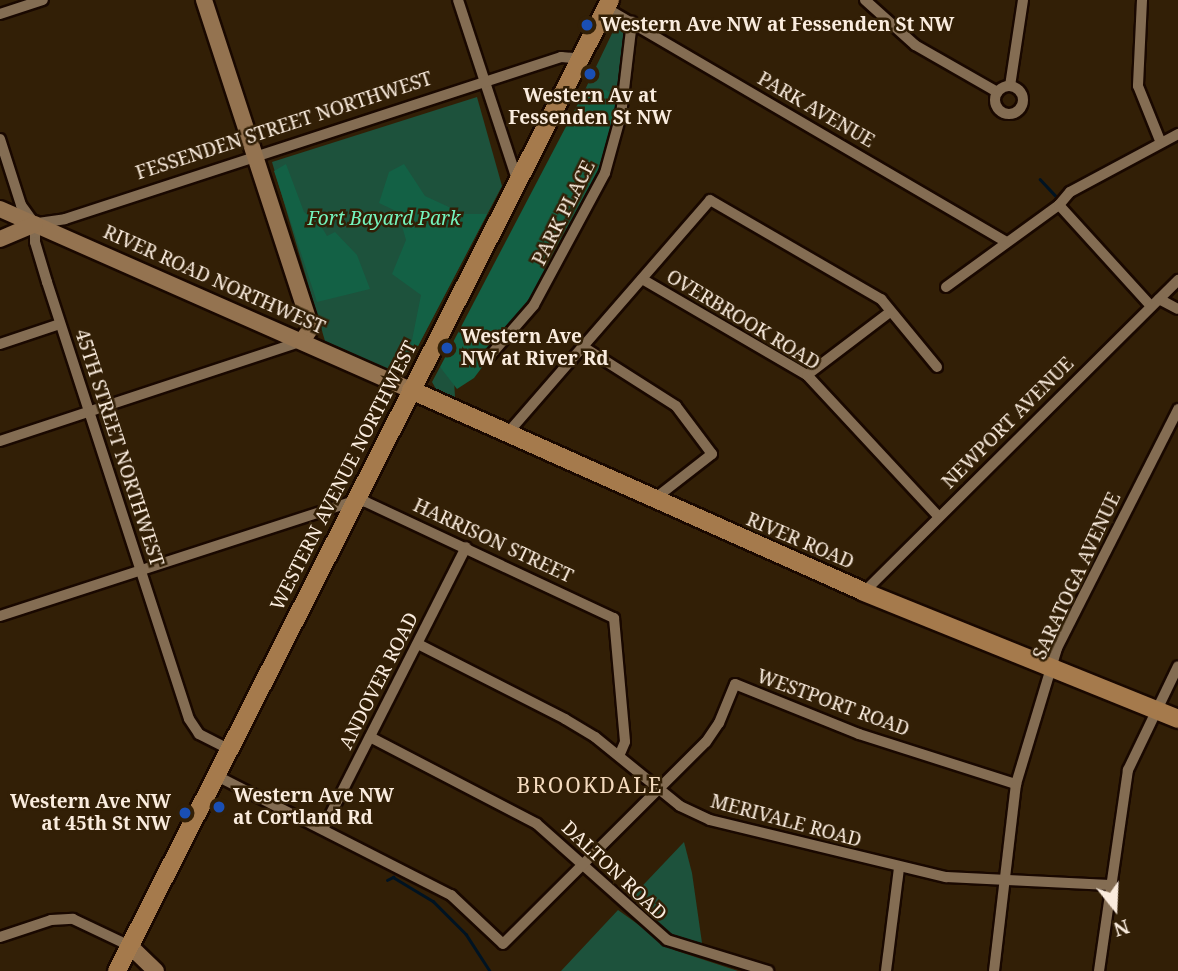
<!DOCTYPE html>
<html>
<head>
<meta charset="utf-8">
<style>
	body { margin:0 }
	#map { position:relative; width:1178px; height:971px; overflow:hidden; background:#321f06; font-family:"Noto Serif",serif }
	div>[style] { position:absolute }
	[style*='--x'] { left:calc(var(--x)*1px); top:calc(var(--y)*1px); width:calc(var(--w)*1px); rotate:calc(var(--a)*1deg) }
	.green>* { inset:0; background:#1d523c }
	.forest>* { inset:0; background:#136145 }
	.stream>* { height:2.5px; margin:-1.25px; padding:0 1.25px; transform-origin:1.25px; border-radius:1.25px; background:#001322 }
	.roads { filter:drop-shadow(2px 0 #190800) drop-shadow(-2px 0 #190800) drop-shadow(0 2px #190800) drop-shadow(0 -2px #190800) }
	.street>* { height:10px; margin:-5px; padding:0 5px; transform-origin:5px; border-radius:5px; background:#846d53 }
	.street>.ring { margin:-5px; padding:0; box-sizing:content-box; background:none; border:10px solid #846d53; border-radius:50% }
	.secondary>* { height:16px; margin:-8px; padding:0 8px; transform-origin:8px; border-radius:8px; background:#947350 }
	.primary>* { height:18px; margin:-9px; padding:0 9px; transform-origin:9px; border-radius:9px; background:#a57a4c }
	.dots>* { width:19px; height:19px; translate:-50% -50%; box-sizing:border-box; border:4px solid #321f06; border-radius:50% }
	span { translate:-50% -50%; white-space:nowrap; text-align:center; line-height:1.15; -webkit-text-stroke:5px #321f06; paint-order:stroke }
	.poi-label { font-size:19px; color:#faecde; font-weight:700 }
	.left { translate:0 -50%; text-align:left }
	.right { translate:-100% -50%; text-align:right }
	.street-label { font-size:19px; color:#faecde }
	.park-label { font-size:19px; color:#74f4be; font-style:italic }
	.neighbourhood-label { font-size:21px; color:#f4dabe; letter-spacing:2px }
	.north { position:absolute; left:1080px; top:873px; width:70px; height:70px; -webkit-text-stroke:5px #321f06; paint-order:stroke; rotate:162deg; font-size:19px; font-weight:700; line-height:28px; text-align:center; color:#faecde }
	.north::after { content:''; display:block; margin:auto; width:24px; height:32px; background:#faecde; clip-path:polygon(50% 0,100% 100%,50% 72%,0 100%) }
</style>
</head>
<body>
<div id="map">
	<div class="green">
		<div style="clip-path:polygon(618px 21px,627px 34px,619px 99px,454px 379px,455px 397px,436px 389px,432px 382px,440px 367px,449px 373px,592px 93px,582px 96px)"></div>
		<div style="clip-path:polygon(477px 97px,502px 186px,407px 367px,404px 372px,394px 372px,325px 341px,272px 162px)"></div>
		<div style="clip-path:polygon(684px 842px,692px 873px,703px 950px,660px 930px,628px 901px)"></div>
		<div style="clip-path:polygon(618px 910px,674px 950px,738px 971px,561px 971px)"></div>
	</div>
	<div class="forest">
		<div style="clip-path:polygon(606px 90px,619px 99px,604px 172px,533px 299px,474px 378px,457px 389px,440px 367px,582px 96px)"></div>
		<div style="clip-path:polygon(286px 164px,304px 212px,318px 221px,327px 236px,335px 232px,357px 255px,370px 289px,317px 302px,274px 171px)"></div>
		<div style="clip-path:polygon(404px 164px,425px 196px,464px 214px,487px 214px,417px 348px,411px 345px,421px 295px,392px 274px,406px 240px,398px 212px,379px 203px,389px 172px)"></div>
	</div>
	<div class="stream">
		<div style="--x:1040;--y:179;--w:23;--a:47"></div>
		<div style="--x:387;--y:880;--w:7;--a:-27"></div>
		<div style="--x:393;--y:877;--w:47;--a:31"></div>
		<div style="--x:433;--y:901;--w:47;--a:45"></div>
		<div style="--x:466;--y:934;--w:44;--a:57"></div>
	</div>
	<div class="roads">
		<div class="street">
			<div style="--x:458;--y:0;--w:192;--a:71.8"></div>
			<div style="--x:865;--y:0;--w:67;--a:42"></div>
			<div style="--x:915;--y:45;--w:95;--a:29.8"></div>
			<div style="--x:1142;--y:0;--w:86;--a:92.7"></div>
			<div style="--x:1138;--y:86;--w:61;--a:68"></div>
			<div style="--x:606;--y:8;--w:464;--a:30.3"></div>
			<div style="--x:0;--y:14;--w:45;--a:-18"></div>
			<div style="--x:1010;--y:86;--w:87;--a:-81.4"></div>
			<div class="ring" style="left:995px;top:86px;width:18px;height:18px"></div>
			<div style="--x:0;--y:139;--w:69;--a:72.3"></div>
			<div style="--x:21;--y:205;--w:24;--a:54"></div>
			<div style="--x:35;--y:224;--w:18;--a:90"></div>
			<div style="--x:35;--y:242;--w:42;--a:73.3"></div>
			<div style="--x:47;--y:282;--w:459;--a:72"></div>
			<div style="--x:189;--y:719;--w:18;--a:56"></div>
			<div style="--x:199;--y:734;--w:35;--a:27"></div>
			<div style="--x:1059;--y:205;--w:137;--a:47.7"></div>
			<div style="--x:38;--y:223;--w:27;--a:-8"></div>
			<div style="--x:65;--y:219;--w:522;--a:-18.09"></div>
			<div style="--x:561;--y:57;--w:21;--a:5"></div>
			<div style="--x:642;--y:279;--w:191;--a:30.2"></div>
			<div style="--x:807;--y:375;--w:192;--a:47.1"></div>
			<div style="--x:946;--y:287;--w:140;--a:-36"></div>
			<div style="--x:1059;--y:205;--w:17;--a:-50"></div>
			<div style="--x:1070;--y:192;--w:123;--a:-28.2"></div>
			<div style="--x:1159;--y:299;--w:21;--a:28"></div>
			<div style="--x:0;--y:344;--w:63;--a:-18.4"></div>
			<div style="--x:585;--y:348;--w:108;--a:32.5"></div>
			<div style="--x:676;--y:406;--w:60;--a:53.1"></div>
			<div style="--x:712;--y:454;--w:75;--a:142.1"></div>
			<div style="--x:488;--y:358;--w:70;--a:-49"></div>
			<div style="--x:534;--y:305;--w:150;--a:-61.7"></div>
			<div style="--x:605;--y:173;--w:60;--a:-74.6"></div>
			<div style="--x:621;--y:115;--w:94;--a:-83.3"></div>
			<div style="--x:807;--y:375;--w:104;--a:-37.2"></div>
			<div style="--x:506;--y:435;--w:311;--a:-49"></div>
			<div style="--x:710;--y:200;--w:198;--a:30.1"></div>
			<div style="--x:881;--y:299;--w:88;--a:50.5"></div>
			<div style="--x:0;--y:441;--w:318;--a:-18.3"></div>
			<div style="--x:864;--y:592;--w:443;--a:-44.8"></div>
			<div style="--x:0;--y:616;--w:374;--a:-18"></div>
			<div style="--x:356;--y:500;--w:10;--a:11"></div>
			<div style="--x:366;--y:502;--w:274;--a:25.1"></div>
			<div style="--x:614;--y:618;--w:124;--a:84.9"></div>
			<div style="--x:625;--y:742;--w:15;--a:113"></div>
			<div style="--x:418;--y:644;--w:165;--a:27"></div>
			<div style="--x:565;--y:719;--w:35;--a:31"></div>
			<div style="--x:595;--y:737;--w:109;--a:39.1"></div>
			<div style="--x:680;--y:806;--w:33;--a:25"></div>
			<div style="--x:710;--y:820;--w:243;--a:13.6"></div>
			<div style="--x:946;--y:877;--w:164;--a:2.8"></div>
			<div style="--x:370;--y:737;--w:188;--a:27.5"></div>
			<div style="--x:537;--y:824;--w:174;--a:41.7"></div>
			<div style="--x:667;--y:940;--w:106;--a:17.1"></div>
			<div style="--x:217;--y:776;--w:263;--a:27"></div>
			<div style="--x:451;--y:895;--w:71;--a:43.3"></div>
			<div style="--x:503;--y:944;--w:286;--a:-44.9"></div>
			<div style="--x:706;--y:742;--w:23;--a:-56"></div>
			<div style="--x:719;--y:723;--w:42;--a:-67.7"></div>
			<div style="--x:735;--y:684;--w:134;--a:22"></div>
			<div style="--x:859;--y:734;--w:165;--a:17.7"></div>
			<div style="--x:323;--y:829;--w:316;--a:-63.1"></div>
			<div style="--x:0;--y:937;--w:54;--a:-18.4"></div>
			<div style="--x:51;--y:920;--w:22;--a:-3"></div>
			<div style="--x:73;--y:919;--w:63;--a:25.3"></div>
			<div style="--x:886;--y:971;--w:104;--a:-82.8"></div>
			<div style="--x:994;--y:971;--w:188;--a:-83.3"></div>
			<div style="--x:1016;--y:784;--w:142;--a:-73.2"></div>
			<div style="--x:1057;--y:648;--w:268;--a:-63.1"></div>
			<div style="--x:1099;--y:971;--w:203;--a:-81.8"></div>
			<div style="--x:1128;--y:770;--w:115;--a:-64.3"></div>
		</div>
		<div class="secondary">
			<div style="--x:204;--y:0;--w:345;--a:71.9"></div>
			<div style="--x:311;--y:328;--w:16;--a:125"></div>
			<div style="--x:0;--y:209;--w:449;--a:23.8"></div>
			<div style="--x:0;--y:239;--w:38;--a:-23"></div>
			<div style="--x:130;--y:946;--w:36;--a:44"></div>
		</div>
		<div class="primary">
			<div style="--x:411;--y:390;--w:496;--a:24"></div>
			<div style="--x:864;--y:592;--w:339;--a:22"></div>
			<div style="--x:117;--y:971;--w:1089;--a:-63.08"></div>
		</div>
	</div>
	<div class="dots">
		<div style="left:587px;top:25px;background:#1a4fb4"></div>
		<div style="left:590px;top:74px;background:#1a4fb4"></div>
		<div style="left:447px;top:348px;background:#1a4fb4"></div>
		<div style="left:219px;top:807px;background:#1a4fb4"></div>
		<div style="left:185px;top:813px;background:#1a4fb4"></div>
	</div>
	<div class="poi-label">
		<span class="left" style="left:601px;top:25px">Western Ave NW at Fessenden St NW</span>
		<span style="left:590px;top:107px">Western Av at<br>Fessenden St NW</span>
		<span class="left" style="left:461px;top:348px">Western Ave<br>NW at River Rd</span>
		<span class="left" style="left:233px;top:807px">Western Ave NW<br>at Cortland Rd</span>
		<span class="right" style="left:171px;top:813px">Western Ave NW<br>at 45th St NW</span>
	</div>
	<div class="street-label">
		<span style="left:816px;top:110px;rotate:30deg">PARK AVENUE</span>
		<span style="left:284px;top:126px;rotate:-18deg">FESSENDEN STREET NORTHWEST</span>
		<span style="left:564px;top:213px;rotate:-63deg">PARK PLACE</span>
		<span style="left:214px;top:280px;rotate:24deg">RIVER ROAD NORTHWEST</span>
		<span style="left:743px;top:320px;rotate:31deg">OVERBROOK ROAD</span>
		<span style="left:1008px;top:423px;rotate:-45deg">NEWPORT AVENUE</span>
		<span style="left:119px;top:448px;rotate:72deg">45TH STREET NORTHWEST</span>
		<span style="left:344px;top:476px;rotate:-63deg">WESTERN AVENUE NORTHWEST</span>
		<span style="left:493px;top:541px;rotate:25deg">HARRISON STREET</span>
		<span style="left:800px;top:541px;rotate:23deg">RIVER ROAD</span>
		<span style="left:1077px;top:576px;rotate:-65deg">SARATOGA AVENUE</span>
		<span style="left:379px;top:681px;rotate:-63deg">ANDOVER ROAD</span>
		<span style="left:833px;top:703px;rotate:20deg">WESTPORT ROAD</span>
		<span style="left:786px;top:821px;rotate:15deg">MERIVALE ROAD</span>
		<span style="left:614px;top:871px;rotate:43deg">DALTON ROAD</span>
	</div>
	<div class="park-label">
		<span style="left:384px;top:219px">Fort Bayard Park</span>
	</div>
	<div class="neighbourhood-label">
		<span style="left:590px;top:785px">BROOKDALE</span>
	</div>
	<div class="north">N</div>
</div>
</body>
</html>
